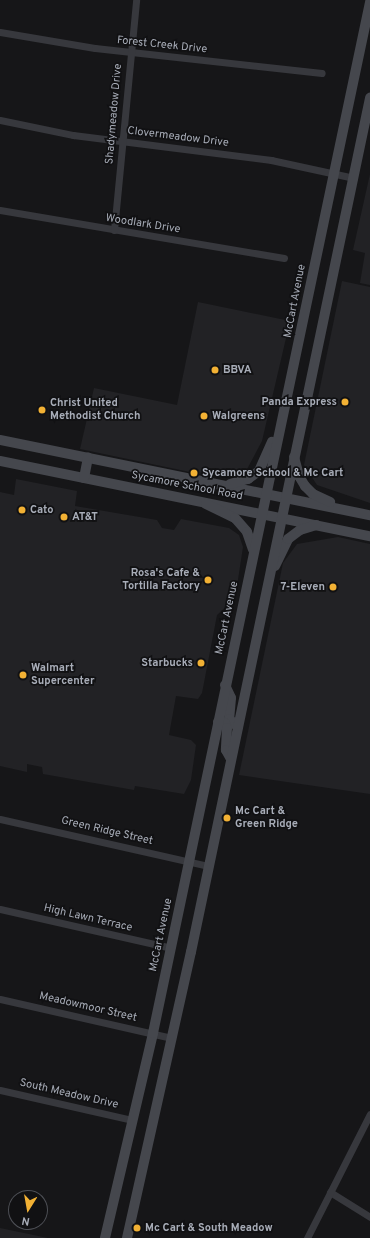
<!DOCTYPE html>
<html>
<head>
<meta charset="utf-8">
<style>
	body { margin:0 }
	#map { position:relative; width:370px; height:1238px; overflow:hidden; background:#161618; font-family:Overpass,sans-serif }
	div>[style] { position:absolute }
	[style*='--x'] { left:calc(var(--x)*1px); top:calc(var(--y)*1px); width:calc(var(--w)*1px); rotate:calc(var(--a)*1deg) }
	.built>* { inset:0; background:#222225 }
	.street>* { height:7px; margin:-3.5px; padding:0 3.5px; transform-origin:3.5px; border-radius:3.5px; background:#37383d }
	.secondary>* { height:10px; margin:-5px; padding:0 5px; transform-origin:5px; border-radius:5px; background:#45474d }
	.dots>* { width:11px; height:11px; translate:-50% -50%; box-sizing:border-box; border:2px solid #111113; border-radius:50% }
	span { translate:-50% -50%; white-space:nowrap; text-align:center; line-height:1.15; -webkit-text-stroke:3.5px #111113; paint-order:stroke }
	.street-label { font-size:11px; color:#a8adb8 }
	.poi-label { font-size:11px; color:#a8adb8; font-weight:700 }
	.left { translate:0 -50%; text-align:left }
	.right { translate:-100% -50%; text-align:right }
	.north { position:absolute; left:8px; top:1190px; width:40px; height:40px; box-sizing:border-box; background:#111113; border:1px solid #4d4f55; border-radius:50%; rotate:191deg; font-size:11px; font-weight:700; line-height:16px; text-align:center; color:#a8adb8 }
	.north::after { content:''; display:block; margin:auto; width:14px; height:18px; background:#f2b134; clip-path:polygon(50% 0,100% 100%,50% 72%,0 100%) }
</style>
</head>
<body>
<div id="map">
	<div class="built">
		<div style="clip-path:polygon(370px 174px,370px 285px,360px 283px,365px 253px,353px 250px)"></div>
		<div style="clip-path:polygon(342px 281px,370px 287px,370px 503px,317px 485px,304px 465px)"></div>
		<div style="clip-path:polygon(198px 302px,290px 321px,262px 441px,245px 473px,209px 476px,80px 449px,94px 388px,177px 405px)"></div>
		<div style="clip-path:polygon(16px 479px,77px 491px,75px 506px,157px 520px,162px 528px,174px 530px,181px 519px,229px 528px,239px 535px,243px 547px,237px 586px,231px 602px,217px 615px,202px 693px,198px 699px,176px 696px,169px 735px,191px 740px,196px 745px,191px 780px,184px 794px,135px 786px,134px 790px,43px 774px,42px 767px,27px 764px,27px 772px,0 766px,0 492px,14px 495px)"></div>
		<div style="clip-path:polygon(338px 537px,370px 544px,370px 794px,239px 775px,283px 563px,297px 544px)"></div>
		<div style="clip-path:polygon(0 1228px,48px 1238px,0 1238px)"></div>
	</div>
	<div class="street">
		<div style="--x:0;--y:32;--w:96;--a:9.6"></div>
		<div style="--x:95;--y:48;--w:228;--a:6.3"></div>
		<div style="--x:0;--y:120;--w:75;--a:11.6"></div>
		<div style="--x:73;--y:135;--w:200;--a:7.2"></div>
		<div style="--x:271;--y:160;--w:85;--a:12.2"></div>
		<div style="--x:0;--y:210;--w:288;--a:9.6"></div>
		<div style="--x:114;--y:230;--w:231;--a:-84.5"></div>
		<div style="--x:0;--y:819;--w:213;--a:12.7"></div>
		<div style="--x:0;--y:909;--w:175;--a:12.8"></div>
		<div style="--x:0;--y:999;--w:175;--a:12.8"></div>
		<div style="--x:0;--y:1090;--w:135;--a:12.8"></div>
		<div style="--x:330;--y:1192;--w:47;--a:32"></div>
		<div style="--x:307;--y:1238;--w:139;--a:-63.1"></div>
	</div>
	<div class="secondary">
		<div style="--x:0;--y:440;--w:378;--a:11.5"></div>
		<div style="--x:294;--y:457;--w:20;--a:75"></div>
		<div style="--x:299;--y:476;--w:12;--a:59"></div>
		<div style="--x:305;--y:486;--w:11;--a:45"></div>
		<div style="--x:313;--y:494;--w:19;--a:25"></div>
		<div style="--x:0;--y:461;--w:378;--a:11.5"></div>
		<div style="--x:84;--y:478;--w:21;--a:-79"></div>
		<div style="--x:230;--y:484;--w:19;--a:-16"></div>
		<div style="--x:248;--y:479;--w:14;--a:-36"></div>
		<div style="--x:259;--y:471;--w:32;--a:-66"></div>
		<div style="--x:206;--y:504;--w:32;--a:26"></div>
		<div style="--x:235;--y:518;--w:18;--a:49"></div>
		<div style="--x:247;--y:532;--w:18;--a:71"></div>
		<div style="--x:275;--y:566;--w:30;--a:-64"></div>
		<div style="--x:288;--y:539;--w:15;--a:-37"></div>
		<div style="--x:300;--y:530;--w:17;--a:-17"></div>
		<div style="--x:225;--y:685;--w:14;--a:65"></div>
		<div style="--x:231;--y:698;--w:21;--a:95"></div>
		<div style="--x:229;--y:719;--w:12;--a:42"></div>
		<div style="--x:218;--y:722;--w:7;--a:8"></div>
		<div style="--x:225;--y:723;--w:5;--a:68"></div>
		<div style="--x:227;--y:728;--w:22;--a:93"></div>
		<div style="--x:226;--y:750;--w:10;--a:61"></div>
		<div style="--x:105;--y:1238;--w:211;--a:-76.8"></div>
		<div style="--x:153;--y:1033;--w:1054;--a:-78.11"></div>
		<div style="--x:127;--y:1238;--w:293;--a:-77.4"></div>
		<div style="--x:191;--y:952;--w:873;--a:-78.16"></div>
	</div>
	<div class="dots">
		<div style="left:215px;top:370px;background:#f2b134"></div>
		<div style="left:345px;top:402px;background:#f2b134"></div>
		<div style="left:42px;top:410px;background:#f2b134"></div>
		<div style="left:204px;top:416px;background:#f2b134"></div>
		<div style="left:194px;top:473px;background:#f2b134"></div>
		<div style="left:22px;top:510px;background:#f2b134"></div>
		<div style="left:64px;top:517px;background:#f2b134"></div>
		<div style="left:208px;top:580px;background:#f2b134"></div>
		<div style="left:333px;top:587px;background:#f2b134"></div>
		<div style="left:201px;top:663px;background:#f2b134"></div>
		<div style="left:23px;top:675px;background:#f2b134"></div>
		<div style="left:227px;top:818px;background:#f2b134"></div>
		<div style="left:137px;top:1228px;background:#f2b134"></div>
	</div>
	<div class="street-label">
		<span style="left:162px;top:45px;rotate:6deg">Forest Creek Drive</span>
		<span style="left:114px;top:114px;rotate:-85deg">Shadymeadow Drive</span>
		<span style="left:178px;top:137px;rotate:7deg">Clovermeadow Drive</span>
		<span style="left:143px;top:224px;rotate:9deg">Woodlark Drive</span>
		<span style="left:295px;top:301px;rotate:-79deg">McCart Avenue</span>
		<span style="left:187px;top:486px;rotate:11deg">Sycamore School Road</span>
		<span style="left:227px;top:618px;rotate:-78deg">McCart Avenue</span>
		<span style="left:107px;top:831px;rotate:13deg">Green Ridge Street</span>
		<span style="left:88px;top:918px;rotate:13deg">High Lawn Terrace</span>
		<span style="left:161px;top:935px;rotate:-78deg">McCart Avenue</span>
		<span style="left:88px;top:1007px;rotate:13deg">Meadowmoor Street</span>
		<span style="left:69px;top:1094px;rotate:13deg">South Meadow Drive</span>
	</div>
	<div class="poi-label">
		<span class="left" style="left:223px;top:370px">BBVA</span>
		<span class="right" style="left:337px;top:402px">Panda Express</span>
		<span class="left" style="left:50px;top:410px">Christ United<br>Methodist Church</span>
		<span class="left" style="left:212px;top:416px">Walgreens</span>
		<span class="left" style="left:202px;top:473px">Sycamore School &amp; Mc Cart</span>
		<span class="left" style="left:30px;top:510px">Cato</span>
		<span class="left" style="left:72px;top:517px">AT&amp;T</span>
		<span class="right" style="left:200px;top:580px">Rosa's Cafe &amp;<br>Tortilla Factory</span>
		<span class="right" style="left:325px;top:587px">7-Eleven</span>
		<span class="right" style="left:193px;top:663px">Starbucks</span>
		<span class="left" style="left:31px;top:675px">Walmart<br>Supercenter</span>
		<span class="left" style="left:235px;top:818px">Mc Cart &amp;<br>Green Ridge</span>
		<span class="left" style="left:145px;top:1228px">Mc Cart &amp; South Meadow</span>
	</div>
	<div class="north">N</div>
</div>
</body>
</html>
